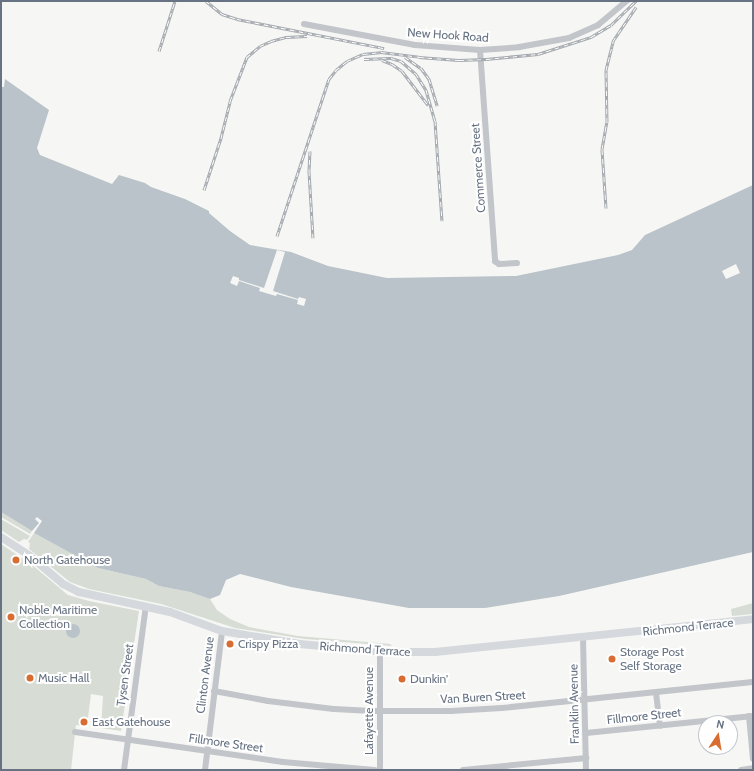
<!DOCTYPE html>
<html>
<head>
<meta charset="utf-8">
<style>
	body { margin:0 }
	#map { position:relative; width:754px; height:771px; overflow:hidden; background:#f6f7f4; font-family:Cabin,sans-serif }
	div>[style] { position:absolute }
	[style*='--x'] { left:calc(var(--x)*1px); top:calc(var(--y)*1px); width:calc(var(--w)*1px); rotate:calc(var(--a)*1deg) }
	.green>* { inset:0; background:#d7ddd5 }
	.water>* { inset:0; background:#bac3c9 }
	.round { border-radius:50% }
	.pier>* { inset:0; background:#f6f7f4 }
	.street>* { height:6px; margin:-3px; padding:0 3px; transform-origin:3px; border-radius:3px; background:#c2c5c9 }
	.secondary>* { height:8px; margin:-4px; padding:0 4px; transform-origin:4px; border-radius:4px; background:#d5d8dc }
	.rail>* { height:3px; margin-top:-1.5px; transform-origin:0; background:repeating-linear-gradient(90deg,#fff 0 4.5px,#a3a8ae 0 9px); box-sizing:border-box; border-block:1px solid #a3a8ae }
	.dots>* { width:11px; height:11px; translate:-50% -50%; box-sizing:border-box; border:2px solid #fff; border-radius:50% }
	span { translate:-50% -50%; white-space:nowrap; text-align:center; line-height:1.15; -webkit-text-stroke:4px #fff; paint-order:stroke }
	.street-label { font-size:12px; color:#677383 }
	.poi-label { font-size:12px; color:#677383 }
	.left { translate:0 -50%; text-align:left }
	.frame { position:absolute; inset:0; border:2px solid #677383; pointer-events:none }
	.north { position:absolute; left:698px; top:715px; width:40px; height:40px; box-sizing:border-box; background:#fff; border:1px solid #c2c7cd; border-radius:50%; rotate:12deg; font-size:11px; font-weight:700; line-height:16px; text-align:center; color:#677383 }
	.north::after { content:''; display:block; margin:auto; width:14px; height:18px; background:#d96d31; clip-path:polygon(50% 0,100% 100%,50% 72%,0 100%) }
</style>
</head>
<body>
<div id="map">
	<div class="green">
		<div style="clip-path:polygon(1px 512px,32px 531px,30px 534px,1px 517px)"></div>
		<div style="clip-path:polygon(1px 519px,30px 536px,27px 540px,24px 539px,19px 542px,1px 530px)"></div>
		<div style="clip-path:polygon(34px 533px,98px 568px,146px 579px,159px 586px,190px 592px,210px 599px,217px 610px,230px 619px,249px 627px,298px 636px,390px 644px,392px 646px,305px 639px,235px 628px,161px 604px,89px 589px,70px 582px,29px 549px,30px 543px,28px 542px)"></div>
		<div style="clip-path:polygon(1px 544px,31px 564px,68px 595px,89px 601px,139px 611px,121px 731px,101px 728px,103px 696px,91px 694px,87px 726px,76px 725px,71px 770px,1px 770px)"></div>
		<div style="clip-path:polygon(753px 603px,753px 614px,732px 616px,731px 609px)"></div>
	</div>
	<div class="water">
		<div style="clip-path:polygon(5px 79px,49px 110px,37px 148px,40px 155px,112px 184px,119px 175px,145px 183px,151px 187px,185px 199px,209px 211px,209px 213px,230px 231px,250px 245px,291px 252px,328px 266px,387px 278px,516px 276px,618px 255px,632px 250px,645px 235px,753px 185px,753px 552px,559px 596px,485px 608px,409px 608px,291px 587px,240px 574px,226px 580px,220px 595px,210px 599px,190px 592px,159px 586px,146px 579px,98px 568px,34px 533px,42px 521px,37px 517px,35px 519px,39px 523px,32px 531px,1px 512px,1px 87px,4px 87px)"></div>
		<div class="round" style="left:66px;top:624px;width:14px;height:14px"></div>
	</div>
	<div class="pier">
		<div style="clip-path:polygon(277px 250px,285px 252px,273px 291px,298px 299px,299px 297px,306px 299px,304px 306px,297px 304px,298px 300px,277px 294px,276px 296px,259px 291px,260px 288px,239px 281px,237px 286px,230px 283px,233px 276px,239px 278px,239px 280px,264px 288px)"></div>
		<div style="clip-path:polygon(736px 264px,740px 273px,726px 279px,722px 271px)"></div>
	</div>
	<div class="street">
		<div style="--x:304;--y:24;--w:113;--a:10.7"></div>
		<div style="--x:415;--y:45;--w:65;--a:4.4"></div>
		<div style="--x:480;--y:50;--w:39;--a:-4"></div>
		<div style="--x:519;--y:47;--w:51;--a:-10.2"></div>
		<div style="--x:569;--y:38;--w:32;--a:-24"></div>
		<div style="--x:598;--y:25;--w:38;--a:-40"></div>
		<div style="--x:480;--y:50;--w:212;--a:85.9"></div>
		<div style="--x:495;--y:261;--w:5;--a:37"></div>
		<div style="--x:499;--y:264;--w:18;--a:-3"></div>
		<div style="--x:583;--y:638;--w:132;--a:88.7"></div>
		<div style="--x:380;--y:652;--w:118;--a:90"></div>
		<div style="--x:214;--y:691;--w:55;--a:10.5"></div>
		<div style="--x:268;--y:701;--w:66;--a:6.9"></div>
		<div style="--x:334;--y:709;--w:33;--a:3"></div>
		<div style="--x:367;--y:711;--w:84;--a:0"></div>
		<div style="--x:451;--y:711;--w:51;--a:-3.4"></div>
		<div style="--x:502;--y:708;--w:252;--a:-5.9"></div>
		<div style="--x:656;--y:693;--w:33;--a:83"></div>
		<div style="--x:749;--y:716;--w:43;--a:84.7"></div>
		<div style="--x:75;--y:732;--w:210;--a:8.2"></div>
		<div style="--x:283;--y:762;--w:92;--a:5"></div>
		<div style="--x:586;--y:733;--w:168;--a:-5.8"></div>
		<div style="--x:124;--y:770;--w:165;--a:-82.4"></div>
		<div style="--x:205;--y:770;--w:140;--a:-83"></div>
		<div style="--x:463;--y:770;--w:124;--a:-5.6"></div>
		<div style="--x:741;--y:770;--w:12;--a:-9"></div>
	</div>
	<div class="secondary">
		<div style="--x:1;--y:537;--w:35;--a:33"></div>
		<div style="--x:30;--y:556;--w:43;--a:40.3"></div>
		<div style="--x:63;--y:584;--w:18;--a:27"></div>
		<div style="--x:79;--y:592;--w:93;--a:12.4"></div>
		<div style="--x:170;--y:612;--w:55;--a:20.1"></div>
		<div style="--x:222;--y:631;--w:79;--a:9.5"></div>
		<div style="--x:300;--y:644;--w:85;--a:5.4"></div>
		<div style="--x:385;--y:652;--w:50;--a:0"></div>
		<div style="--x:435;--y:652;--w:320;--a:-5.9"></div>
	</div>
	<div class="rail">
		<div style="--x:206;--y:1;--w:21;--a:39"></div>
		<div style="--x:222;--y:14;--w:16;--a:18"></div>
		<div style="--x:237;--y:19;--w:150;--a:11.2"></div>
		<div style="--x:159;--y:51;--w:52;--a:-72.3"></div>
		<div style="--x:405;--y:57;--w:19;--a:35"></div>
		<div style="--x:421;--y:68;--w:14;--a:54"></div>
		<div style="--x:429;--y:79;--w:28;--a:73"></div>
		<div style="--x:364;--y:59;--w:27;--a:-2"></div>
		<div style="--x:391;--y:58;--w:10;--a:17"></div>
		<div style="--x:401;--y:61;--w:20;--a:41"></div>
		<div style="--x:416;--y:74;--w:19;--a:58"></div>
		<div style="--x:426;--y:90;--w:32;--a:74"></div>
		<div style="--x:435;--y:121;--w:100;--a:86"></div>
		<div style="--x:382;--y:60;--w:11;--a:22"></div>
		<div style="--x:392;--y:64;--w:12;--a:35"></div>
		<div style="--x:402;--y:71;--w:43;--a:52.6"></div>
		<div style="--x:310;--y:151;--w:20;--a:93"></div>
		<div style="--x:309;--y:171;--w:67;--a:86.6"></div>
		<div style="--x:204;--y:190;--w:55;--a:-71.9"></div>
		<div style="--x:221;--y:138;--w:38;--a:-76"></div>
		<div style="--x:230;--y:101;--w:47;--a:-68.9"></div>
		<div style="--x:247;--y:57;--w:17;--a:-40"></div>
		<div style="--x:260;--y:46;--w:12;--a:-24"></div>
		<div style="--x:271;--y:41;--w:16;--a:-15"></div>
		<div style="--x:286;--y:37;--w:21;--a:-3"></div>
		<div style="--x:606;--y:208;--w:59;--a:-93.9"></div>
		<div style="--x:602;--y:149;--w:27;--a:-80"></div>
		<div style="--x:607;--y:122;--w:52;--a:-91.1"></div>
		<div style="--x:606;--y:70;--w:30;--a:-76"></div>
		<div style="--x:613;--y:41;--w:41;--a:-55.9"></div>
		<div style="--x:277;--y:236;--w:165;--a:-71.7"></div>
		<div style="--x:329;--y:79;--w:11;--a:-52"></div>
		<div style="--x:336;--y:70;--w:14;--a:-39"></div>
		<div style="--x:347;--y:61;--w:17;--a:-24"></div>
		<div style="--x:363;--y:54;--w:18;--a:-6"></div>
		<div style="--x:381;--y:52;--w:38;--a:7"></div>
		<div style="--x:419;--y:57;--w:40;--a:4.3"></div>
		<div style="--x:459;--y:60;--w:27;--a:-2"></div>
		<div style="--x:486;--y:59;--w:52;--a:-5.5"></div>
		<div style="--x:538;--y:54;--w:56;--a:-17.8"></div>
		<div style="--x:591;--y:37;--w:23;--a:-31"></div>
		<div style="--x:611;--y:25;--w:35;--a:-44"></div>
	</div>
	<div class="dots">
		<div style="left:16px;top:560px;background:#d96d31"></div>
		<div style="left:11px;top:617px;background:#d96d31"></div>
		<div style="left:230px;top:644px;background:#d96d31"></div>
		<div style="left:612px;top:659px;background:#d96d31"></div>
		<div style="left:30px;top:678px;background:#d96d31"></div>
		<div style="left:402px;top:679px;background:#d96d31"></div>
		<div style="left:84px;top:722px;background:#d96d31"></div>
	</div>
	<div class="street-label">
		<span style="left:448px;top:35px;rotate:4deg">New Hook Road</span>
		<span style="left:478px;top:168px;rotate:-94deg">Commerce Street</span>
		<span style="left:688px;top:627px;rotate:-6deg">Richmond Terrace</span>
		<span style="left:365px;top:649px;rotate:4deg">Richmond Terrace</span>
		<span style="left:125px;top:675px;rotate:-82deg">Tysen Street</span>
		<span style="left:205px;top:675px;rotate:-83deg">Clinton Avenue</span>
		<span style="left:483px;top:697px;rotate:-3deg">Van Buren Street</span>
		<span style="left:574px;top:704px;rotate:-91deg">Franklin Avenue</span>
		<span style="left:369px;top:711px;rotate:-90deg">Lafayette Avenue</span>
		<span style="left:644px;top:716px;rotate:-6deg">Fillmore Street</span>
		<span style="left:226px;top:743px;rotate:8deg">Fillmore Street</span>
	</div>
	<div class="poi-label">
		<span class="left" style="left:24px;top:560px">North Gatehouse</span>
		<span class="left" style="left:19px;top:617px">Noble Maritime<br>Collection</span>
		<span class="left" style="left:238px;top:644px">Crispy Pizza</span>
		<span class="left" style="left:620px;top:659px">Storage Post<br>Self Storage</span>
		<span class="left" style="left:38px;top:678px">Music Hall</span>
		<span class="left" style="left:410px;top:679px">Dunkin'</span>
		<span class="left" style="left:92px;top:722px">East Gatehouse</span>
	</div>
	<div class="frame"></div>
	<div class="north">N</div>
</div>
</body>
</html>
